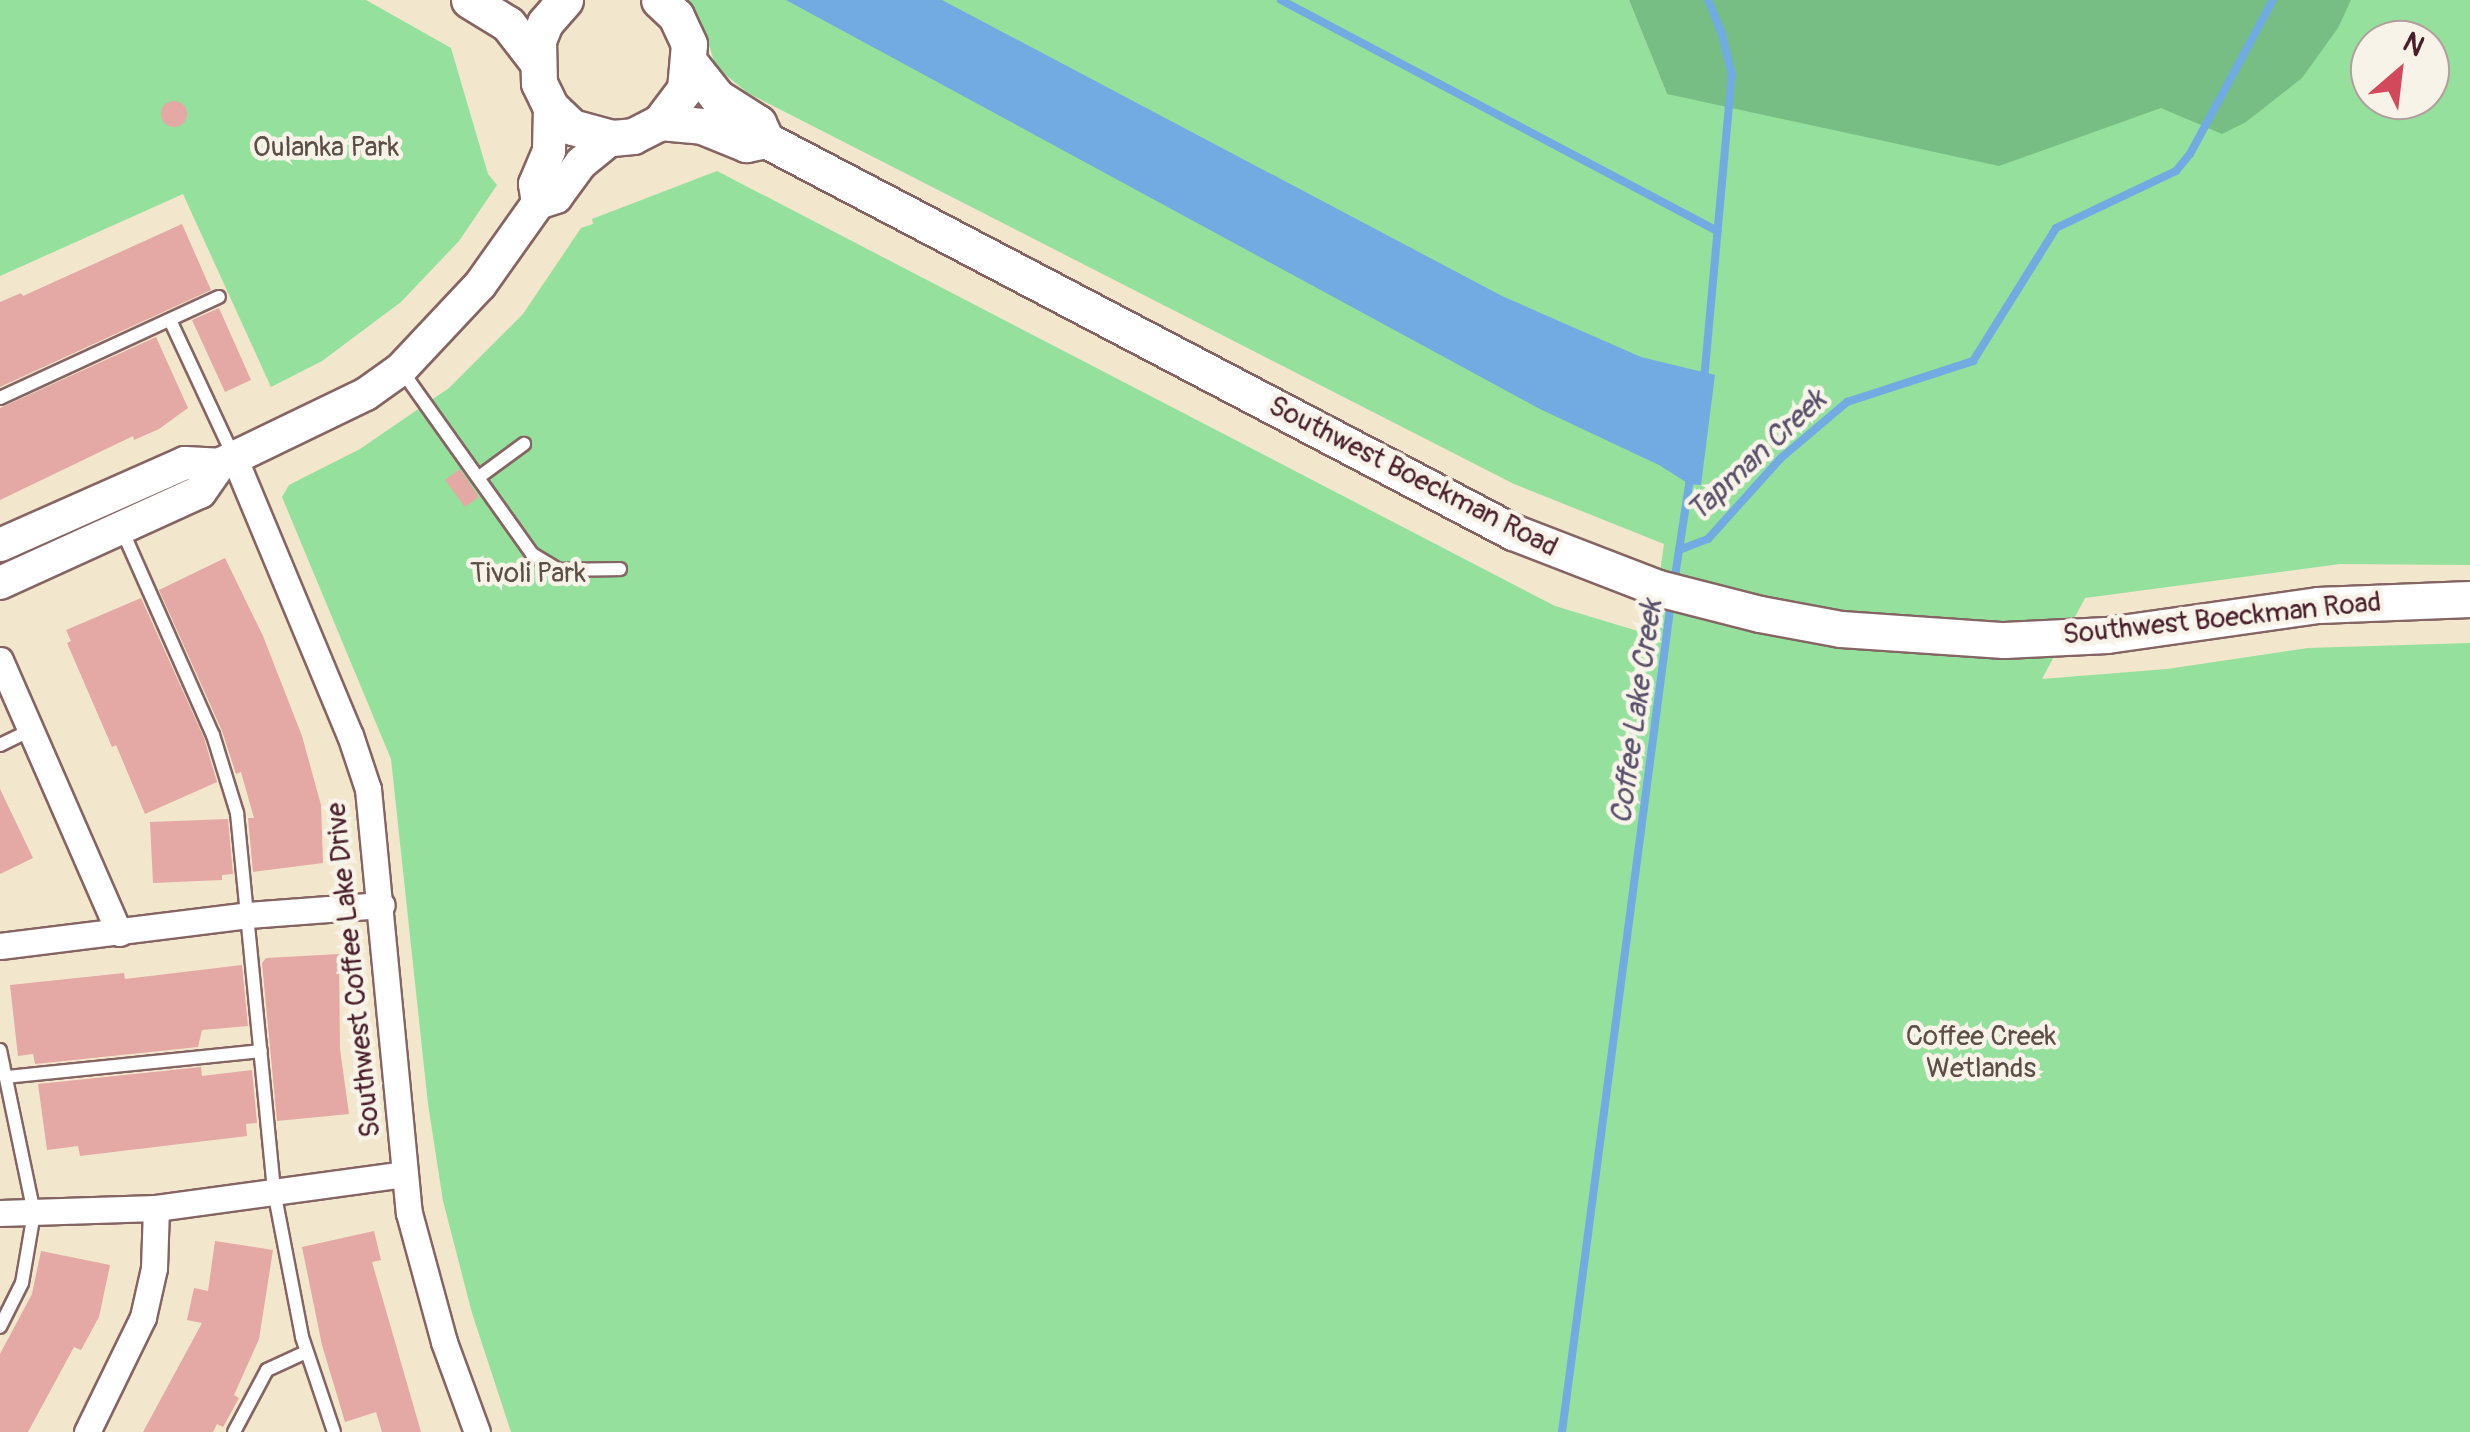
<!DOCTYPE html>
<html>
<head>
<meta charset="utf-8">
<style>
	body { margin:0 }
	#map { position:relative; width:2470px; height:1432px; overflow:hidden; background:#f2e6cc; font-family:Pangolin,sans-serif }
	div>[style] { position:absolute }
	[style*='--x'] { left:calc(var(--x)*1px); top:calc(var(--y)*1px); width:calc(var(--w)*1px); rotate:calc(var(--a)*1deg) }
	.green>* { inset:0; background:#94e09c }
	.forest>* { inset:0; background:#77be84 }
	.water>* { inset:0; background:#71abe1 }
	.stream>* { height:8px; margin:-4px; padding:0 4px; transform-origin:4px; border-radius:4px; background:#71abe1 }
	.building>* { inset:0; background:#e4a8a5 }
	.round { border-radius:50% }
	.roads { filter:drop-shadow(2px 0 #856563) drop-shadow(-2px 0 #856563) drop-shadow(0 2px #856563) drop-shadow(0 -2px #856563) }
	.service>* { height:12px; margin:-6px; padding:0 6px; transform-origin:6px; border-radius:6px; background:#fff }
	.minor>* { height:25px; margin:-12.5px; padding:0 12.5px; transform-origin:12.5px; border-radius:12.5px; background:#fff }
	.tertiary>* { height:32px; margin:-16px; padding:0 16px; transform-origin:16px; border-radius:16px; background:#fff }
	.secondary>* { height:35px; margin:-17.5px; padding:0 17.5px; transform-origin:17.5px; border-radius:17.5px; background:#fff }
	span { translate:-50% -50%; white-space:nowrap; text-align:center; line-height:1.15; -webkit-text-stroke:9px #f7f3e8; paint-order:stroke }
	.park-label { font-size:28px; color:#5c4f47 }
	.street-label { font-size:28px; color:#4a1f2b }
	.water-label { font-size:30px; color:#58506b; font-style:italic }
	.north { position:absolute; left:2350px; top:20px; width:100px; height:100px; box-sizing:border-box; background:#f7f3e8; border:2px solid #b29e9c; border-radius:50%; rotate:28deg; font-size:28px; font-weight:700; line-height:40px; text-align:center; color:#4a1f2b }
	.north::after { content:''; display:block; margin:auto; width:35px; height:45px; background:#d1495b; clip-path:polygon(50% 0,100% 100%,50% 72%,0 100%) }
</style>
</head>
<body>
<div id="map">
	<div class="green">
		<div style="clip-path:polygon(0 0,366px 0,451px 48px,488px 174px,497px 185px,459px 241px,401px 302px,322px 361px,271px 387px,183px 194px,0 276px)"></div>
		<div style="clip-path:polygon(evenodd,686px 0,1629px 0,1667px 94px,1669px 0,2470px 0,2470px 565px,2340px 564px,2085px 598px,2042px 679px,2167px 669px,2308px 648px,2470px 643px,2470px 1432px,511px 1432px,472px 1313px,443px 1201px,428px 1104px,391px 759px,282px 497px,289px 485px,360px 449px,449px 388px,523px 314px,581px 228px,593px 224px,592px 219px,717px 171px,1555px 606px,1651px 635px,1664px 544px,1514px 484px,748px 93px,716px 67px,702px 24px,686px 0,2370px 40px,2430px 40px,2430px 100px,2370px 100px,2370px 40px)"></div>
	</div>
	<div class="forest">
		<div style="clip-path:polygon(1629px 0,2351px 0,2338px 28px,2302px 78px,2246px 122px,2222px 134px,2161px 108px,1999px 166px,1667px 94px)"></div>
	</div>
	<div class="water">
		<div style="clip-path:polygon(786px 0,942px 0,1502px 296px,1641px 357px,1715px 375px,1701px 485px,1689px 484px,1659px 465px,1540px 409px)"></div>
	</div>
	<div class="stream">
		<div style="--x:1281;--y:0;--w:494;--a:27.9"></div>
		<div style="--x:1704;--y:380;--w:306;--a:-84.8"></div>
		<div style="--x:1732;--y:75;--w:42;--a:-103.7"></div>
		<div style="--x:1722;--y:34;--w:37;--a:-112"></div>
		<div style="--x:1679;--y:550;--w:31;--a:-21"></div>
		<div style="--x:1708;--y:539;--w:109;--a:-48"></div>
		<div style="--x:1781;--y:458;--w:87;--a:-40.3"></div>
		<div style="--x:1847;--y:402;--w:133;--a:-18"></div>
		<div style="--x:1973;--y:361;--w:157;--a:-58"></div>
		<div style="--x:2056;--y:228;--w:133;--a:-25.4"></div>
		<div style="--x:2176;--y:171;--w:22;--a:-51"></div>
		<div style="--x:2190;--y:154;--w:175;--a:-61.7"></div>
		<div style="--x:1674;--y:583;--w:106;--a:-81.3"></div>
		<div style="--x:1562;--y:1432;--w:837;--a:-82.52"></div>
	</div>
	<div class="building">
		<div class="round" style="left:161px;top:101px;width:26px;height:26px"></div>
		<div style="clip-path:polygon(182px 224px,211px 290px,0 387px,0 302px,21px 293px,23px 296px)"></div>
		<div style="clip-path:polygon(219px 308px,251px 380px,225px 392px,192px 320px)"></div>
		<div style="clip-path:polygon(156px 337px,188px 408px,159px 429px,134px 440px,133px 436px,0 500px,0 408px)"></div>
		<div style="clip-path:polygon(460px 469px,479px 497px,465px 507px,445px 480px)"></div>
		<div style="clip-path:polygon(225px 558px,263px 636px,302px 736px,321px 805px,323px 863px,253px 872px,248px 818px,254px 818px,241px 772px,236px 774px,222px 731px,159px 590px)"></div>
		<div style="clip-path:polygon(141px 598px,204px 738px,217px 782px,145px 814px,116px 745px,112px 747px,67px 643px,71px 641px,66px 630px)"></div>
		<div style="clip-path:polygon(0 789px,33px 858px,0 874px)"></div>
		<div style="clip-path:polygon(228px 819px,233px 874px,222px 875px,222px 880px,153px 883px,150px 822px)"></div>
		<div style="clip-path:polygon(339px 954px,340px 1049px,349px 1114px,277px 1121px,262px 963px,266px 958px)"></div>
		<div style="clip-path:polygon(242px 965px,248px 1026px,202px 1030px,198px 1047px,35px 1064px,33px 1054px,18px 1056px,10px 985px,124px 973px,125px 979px)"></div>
		<div style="clip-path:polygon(201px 1067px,202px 1076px,252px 1070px,257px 1123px,246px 1124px,247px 1136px,80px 1156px,78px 1146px,47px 1150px,38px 1084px)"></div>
		<div style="clip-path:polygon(374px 1231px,381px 1260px,372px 1262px,421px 1432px,382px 1432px,376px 1412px,345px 1422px,322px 1345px,302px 1247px)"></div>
		<div style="clip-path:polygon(215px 1241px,273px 1250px,259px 1339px,234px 1395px,239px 1398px,223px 1427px,217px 1424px,213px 1432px,143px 1432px,202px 1323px,187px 1320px,194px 1288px,208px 1291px)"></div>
		<div style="clip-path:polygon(41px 1251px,110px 1265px,99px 1317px,81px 1350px,74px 1347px,28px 1432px,0 1432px,0 1354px,32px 1294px)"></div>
	</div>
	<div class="roads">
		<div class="service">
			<div style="--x:170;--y:320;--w:151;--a:65"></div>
			<div style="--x:402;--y:371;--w:224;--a:54.6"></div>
			<div style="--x:532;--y:554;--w:31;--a:31"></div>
			<div style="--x:559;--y:570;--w:61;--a:-0.9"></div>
			<div style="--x:0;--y:398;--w:241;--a:-24.8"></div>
			<div style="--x:479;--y:477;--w:56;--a:-36.3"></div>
			<div style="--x:122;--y:530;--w:224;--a:66.1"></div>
			<div style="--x:213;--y:735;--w:82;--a:72.9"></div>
			<div style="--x:237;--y:813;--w:380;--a:84.4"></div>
			<div style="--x:274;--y:1191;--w:149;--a:79.1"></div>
			<div style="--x:302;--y:1337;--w:100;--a:71.4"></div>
			<div style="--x:0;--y:745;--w:34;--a:-26"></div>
			<div style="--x:0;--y:1050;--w:167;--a:78.2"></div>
			<div style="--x:34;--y:1213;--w:71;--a:99.7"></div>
			<div style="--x:22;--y:1283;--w:49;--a:116.6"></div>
			<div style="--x:6;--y:1077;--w:256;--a:-5.8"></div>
			<div style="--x:234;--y:1432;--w:70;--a:-62"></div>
			<div style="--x:267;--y:1370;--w:43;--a:-24.8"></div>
		</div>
		<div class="minor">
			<div style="--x:234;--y:457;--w:301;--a:67.4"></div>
			<div style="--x:350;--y:735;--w:57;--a:71.6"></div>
			<div style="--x:368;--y:789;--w:426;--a:84.5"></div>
			<div style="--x:409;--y:1213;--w:134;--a:74.8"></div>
			<div style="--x:444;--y:1342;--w:96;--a:69.9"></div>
			<div style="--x:0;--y:660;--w:298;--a:66.4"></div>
			<div style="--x:0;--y:946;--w:250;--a:-7.1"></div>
			<div style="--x:248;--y:915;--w:134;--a:-4.3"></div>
			<div style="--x:0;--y:1213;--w:156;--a:-1.8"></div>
			<div style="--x:156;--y:1208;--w:250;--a:-7.8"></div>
			<div style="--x:87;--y:1432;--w:128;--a:-64"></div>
			<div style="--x:143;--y:1317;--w:50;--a:-77.3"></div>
			<div style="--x:154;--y:1268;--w:60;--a:-88.1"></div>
		</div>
		<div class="tertiary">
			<div style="--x:538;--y:203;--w:19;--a:-99"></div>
			<div style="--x:535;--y:184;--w:36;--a:-67"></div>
			<div style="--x:549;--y:151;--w:45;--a:-88.7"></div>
			<div style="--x:0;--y:545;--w:202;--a:-23.9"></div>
			<div style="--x:185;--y:463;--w:34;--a:3"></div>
			<div style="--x:0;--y:583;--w:220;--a:-24.5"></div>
			<div style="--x:200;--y:492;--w:33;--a:-55"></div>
			<div style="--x:219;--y:465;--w:163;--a:-25.8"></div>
			<div style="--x:366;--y:394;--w:43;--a:-35.5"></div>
			<div style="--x:401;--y:369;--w:115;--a:-46.8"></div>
			<div style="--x:480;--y:285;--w:100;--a:-54.7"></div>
			<div style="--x:538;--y:203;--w:19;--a:-18"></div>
			<div style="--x:556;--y:197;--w:42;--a:-53.7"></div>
			<div style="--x:581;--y:163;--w:40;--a:-39"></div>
		</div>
		<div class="secondary">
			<div style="--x:469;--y:0;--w:46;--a:31.6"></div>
			<div style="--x:508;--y:24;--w:44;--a:52.4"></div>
			<div style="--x:565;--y:0;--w:30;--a:131"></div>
			<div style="--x:545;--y:23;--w:18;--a:112"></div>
			<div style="--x:538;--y:40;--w:43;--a:88.7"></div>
			<div style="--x:539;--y:83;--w:25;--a:64"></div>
			<div style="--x:550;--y:106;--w:30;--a:44"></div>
			<div style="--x:572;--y:127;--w:41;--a:15.4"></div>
			<div style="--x:612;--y:138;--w:21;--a:-5"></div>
			<div style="--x:633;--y:136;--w:30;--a:-27"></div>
			<div style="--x:660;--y:122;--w:41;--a:-52.9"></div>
			<div style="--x:685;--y:89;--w:45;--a:-84.9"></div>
			<div style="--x:689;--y:44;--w:31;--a:-115"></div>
			<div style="--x:676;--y:16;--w:23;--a:-137"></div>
			<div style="--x:690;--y:63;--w:43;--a:51.5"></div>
			<div style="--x:717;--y:97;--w:49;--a:32.4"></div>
			<div style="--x:758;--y:123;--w:19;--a:65"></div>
			<div style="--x:766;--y:140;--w:844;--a:27.69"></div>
			<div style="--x:1513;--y:532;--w:155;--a:21.1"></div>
			<div style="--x:1658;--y:588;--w:105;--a:14.3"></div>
			<div style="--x:1760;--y:614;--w:82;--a:10.5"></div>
			<div style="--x:1841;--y:629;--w:163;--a:3.9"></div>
			<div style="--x:2004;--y:640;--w:103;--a:-2.8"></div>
			<div style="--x:2107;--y:635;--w:213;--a:-8.1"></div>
			<div style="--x:2318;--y:605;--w:152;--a:-2.3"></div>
			<div style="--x:660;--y:122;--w:42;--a:5.4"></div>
			<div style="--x:702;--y:126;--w:48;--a:22.2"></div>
			<div style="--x:746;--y:144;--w:20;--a:-11"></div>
		</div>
	</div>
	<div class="park-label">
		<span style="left:326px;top:148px">Oulanka Park</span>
		<span style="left:528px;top:574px">Tivoli Park</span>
		<span style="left:1981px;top:1053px">Coffee Creek<br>Wetlands</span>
	</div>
	<div class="street-label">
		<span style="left:1413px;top:477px;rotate:27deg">Southwest Boeckman Road</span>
		<span style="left:2222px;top:619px;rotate:-6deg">Southwest Boeckman Road</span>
		<span style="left:354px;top:970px;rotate:-96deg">Southwest Coffee Lake Drive</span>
	</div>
	<div class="water-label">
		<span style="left:1757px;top:456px;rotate:-43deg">Tapman Creek</span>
		<span style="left:1637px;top:712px;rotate:-82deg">Coffee Lake Creek</span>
	</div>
	<div class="north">N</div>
</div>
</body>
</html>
